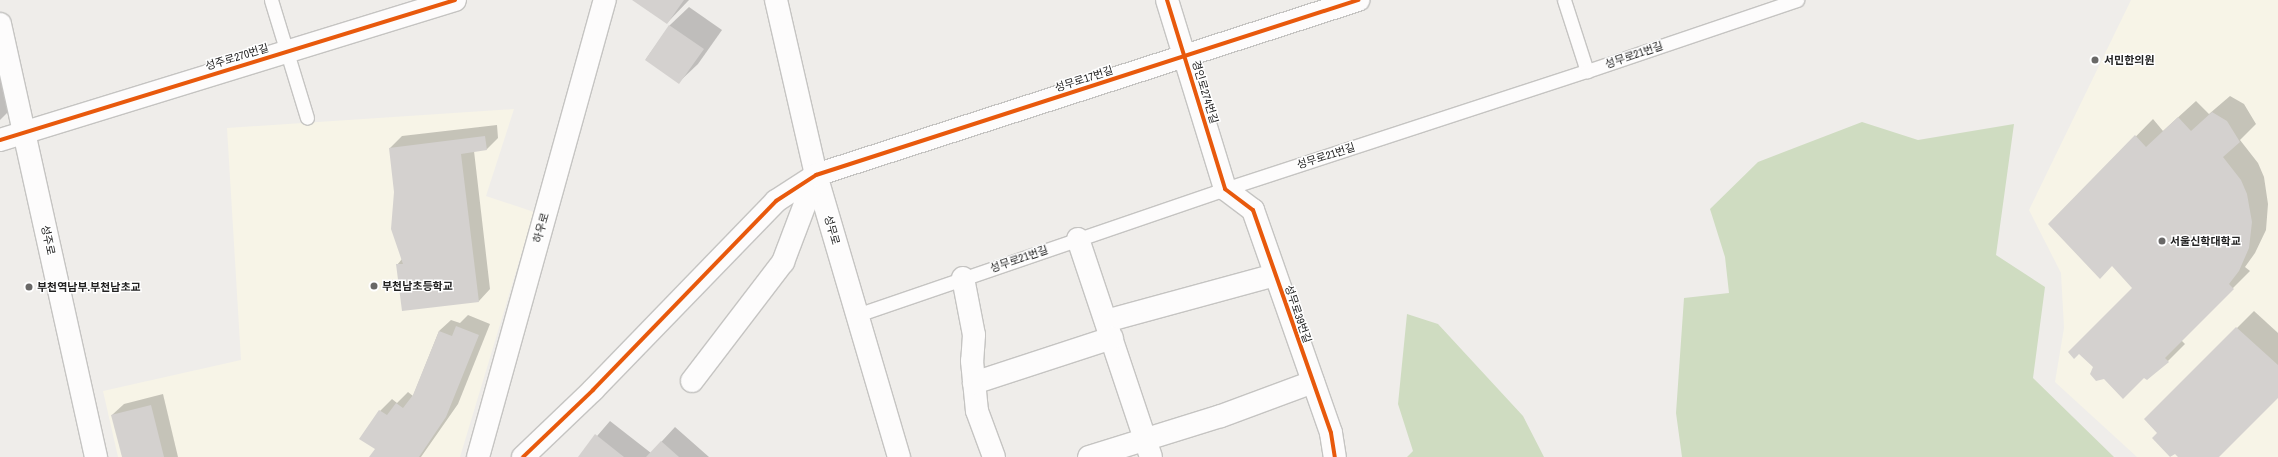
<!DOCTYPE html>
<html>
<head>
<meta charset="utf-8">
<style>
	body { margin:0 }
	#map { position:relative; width:2278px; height:457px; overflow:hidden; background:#efedea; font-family:"Archivo Narrow","Noto Sans KR",sans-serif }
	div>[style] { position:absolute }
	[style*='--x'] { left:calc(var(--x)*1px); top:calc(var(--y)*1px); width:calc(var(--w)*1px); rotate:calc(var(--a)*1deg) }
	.education>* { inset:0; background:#f7f4e7 }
	.forest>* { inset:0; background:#cfdcc1 }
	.shadow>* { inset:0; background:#0003 }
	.building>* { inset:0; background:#d4d1cf }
	.roads { filter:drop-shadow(1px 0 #c5c4c2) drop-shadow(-1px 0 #c5c4c2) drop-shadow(0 1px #c5c4c2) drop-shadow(0 -1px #c5c4c2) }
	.service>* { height:13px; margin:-6.5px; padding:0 6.5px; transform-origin:6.5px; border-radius:6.5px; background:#fdfcfc }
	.minor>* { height:22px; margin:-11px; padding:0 11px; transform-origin:11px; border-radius:11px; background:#fdfcfc }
	.tertiary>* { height:22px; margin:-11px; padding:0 11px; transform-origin:11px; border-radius:11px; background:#fdfcfc }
	.cycleway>* { height:4px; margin:-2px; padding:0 2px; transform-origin:2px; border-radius:2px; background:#e8590c }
	.dots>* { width:11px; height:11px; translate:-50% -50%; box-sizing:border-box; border:2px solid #fff; border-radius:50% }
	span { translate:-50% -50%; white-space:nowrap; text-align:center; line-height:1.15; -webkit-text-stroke:3px #fff; paint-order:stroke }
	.street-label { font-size:11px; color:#212121 }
	.poi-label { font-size:11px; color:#212121; font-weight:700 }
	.left { translate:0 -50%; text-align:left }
</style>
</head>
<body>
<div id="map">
	<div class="education">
		<div style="clip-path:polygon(2131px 0,2278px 0,2278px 457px,2137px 457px,2055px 382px,2064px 328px,2061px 273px,2029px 210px)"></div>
		<div style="clip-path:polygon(514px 109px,486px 196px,534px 212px,460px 457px,118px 457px,103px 391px,241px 360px,227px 128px)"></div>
	</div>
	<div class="forest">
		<div style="clip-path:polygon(1862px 122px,1918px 140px,2014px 124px,1996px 255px,2045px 287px,2033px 378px,2114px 457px,1682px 457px,1676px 413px,1684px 298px,1729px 293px,1725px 257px,1710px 209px,1758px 162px)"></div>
		<div style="clip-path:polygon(1407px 314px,1438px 324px,1523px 416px,1544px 457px,1407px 457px,1413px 451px,1398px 404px)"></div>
	</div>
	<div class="shadow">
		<div style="clip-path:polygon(634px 0,689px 0,667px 23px)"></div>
		<div style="clip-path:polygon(689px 7px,722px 30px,698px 64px,679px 82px,646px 59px,670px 25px)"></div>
		<div style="clip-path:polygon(0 25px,18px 102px,0 120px)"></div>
		<div style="clip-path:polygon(2230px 96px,2244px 104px,2256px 124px,2240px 140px,2258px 163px,2264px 177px,2268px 204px,2266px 230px,2255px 253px,2245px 267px,2250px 271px,2181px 340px,2185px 344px,2168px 361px,2144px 376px,2094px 367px,2134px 288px,2112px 265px,2050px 224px,2153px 119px,2163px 131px,2196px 101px,2209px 114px)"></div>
		<div style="clip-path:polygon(497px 125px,498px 138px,487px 149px,474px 151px,490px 289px,479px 301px,397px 265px,402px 259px,390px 148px,402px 136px)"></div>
		<div style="clip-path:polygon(2254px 311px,2278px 333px,2278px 396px,2217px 457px,2180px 457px,2146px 419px)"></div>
		<div style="clip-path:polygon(468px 315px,490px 324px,458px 404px,421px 457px,371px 457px,376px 449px,380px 411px,392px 399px,397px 403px,408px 392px,413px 396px,439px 331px,451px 320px,460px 323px)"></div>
		<div style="clip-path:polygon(163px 394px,178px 457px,123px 457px,112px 415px,124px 404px)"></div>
		<div style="clip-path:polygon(610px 421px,651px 453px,675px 427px,709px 457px,579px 457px)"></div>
	</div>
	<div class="building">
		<div style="clip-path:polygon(632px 0,684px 0,667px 24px)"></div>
		<div style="clip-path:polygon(669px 25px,704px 49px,679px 84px,645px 60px)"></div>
		<div style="clip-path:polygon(2212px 112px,2227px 121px,2240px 142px,2223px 157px,2241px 180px,2247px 194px,2252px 222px,2249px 248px,2239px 271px,2229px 284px,2234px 289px,2165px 358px,2169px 362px,2147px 380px,2144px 378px,2123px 399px,2104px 379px,2096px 381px,2090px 374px,2093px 367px,2079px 354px,2074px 359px,2068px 352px,2132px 288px,2112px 266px,2100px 279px,2048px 224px,2135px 135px,2146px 147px,2178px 117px,2191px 131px)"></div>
		<div style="clip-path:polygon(485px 136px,487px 150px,461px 154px,479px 302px,402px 311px,396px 264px,403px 264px,391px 229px,394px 192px,389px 148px)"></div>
		<div style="clip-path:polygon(456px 326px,479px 335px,446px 417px,419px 457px,369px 457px,375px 449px,359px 439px,379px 410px,387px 415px,396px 403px,403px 408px,413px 395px,439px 331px,452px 336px)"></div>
		<div style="clip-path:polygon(2236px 327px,2278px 365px,2278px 398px,2219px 457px,2178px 457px,2175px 454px,2170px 457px,2152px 438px,2157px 433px,2144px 419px)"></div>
		<div style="clip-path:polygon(151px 405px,164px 457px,122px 457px,111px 415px)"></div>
		<div style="clip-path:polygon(595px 434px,624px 457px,578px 457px)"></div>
		<div style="clip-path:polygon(661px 441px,679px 457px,646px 457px)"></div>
	</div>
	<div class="roads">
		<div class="service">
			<div style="--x:271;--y:0;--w:123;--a:73"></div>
			<div style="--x:1564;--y:0;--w:75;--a:72.1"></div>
			<div style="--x:857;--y:315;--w:389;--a:-18.9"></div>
			<div style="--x:1225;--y:189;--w:381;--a:-18.1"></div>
			<div style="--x:1587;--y:71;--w:222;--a:-18.7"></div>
		</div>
		<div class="minor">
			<div style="--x:776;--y:0;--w:180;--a:77.1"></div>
			<div style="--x:816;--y:175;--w:294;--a:73.6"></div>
			<div style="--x:1167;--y:0;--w:198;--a:72.9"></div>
			<div style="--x:1225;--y:189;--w:35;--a:37"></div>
			<div style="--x:1253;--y:210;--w:236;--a:70.7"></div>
			<div style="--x:1331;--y:433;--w:24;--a:81"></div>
			<div style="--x:0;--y:140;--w:476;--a:-17.1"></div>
			<div style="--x:1078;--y:239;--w:230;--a:71.5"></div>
			<div style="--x:963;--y:278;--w:58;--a:79.1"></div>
			<div style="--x:974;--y:335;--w:26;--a:94"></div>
			<div style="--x:972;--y:361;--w:50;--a:84.3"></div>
			<div style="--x:977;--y:411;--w:49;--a:69.7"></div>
			<div style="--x:1106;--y:321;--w:175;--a:-15.2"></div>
			<div style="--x:692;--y:381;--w:150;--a:-52.6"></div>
			<div style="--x:783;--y:262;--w:93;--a:-69.2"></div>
			<div style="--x:974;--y:383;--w:145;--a:-18.1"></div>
			<div style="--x:523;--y:457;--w:97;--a:-43.7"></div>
			<div style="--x:593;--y:390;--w:263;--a:-45.9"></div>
			<div style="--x:776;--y:201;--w:48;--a:-33"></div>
			<div style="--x:816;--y:175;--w:570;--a:-17.89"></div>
			<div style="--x:1089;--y:457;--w:138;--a:-17.3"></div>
			<div style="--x:1221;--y:416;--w:98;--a:-20.3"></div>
		</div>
		<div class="tertiary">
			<div style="--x:0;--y:24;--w:444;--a:77.5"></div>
			<div style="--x:478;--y:457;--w:474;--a:-74.5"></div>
		</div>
	</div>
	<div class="cycleway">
		<div style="--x:1167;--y:0;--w:198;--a:72.9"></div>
		<div style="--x:1225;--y:189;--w:35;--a:37"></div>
		<div style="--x:1253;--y:210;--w:236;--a:70.7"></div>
		<div style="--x:1331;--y:433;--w:24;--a:81"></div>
		<div style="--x:0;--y:140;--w:476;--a:-17.1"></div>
		<div style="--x:523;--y:457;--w:97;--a:-43.7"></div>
		<div style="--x:593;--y:390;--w:263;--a:-45.9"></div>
		<div style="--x:776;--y:201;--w:48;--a:-33"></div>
		<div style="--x:816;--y:175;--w:570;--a:-17.89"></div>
	</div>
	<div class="dots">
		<div style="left:2095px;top:60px;background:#696867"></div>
		<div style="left:2162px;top:241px;background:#696867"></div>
		<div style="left:374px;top:286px;background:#696867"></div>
		<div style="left:29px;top:287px;background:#696867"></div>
	</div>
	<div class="street-label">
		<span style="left:1634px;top:55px;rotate:-19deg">성무로21번길</span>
		<span style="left:237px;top:57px;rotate:-17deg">성주로270번길</span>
		<span style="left:1084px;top:79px;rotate:-18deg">성무로17번길</span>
		<span style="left:1205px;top:92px;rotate:73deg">경인로274번길</span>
		<span style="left:1326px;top:156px;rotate:-18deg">성무로21번길</span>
		<span style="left:541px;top:228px;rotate:-74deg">하우로</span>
		<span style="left:832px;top:230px;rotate:74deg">성무로</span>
		<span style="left:48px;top:240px;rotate:78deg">성주로</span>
		<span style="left:1019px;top:259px;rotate:-19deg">성무로21번길</span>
		<span style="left:1298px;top:314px;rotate:71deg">성무로39번길</span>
	</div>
	<div class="poi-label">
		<span class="left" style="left:2104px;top:60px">서민한의원</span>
		<span class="left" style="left:2170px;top:241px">서울신학대학교</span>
		<span class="left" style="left:382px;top:286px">부천남초등학교</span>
		<span class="left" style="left:37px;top:287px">부천역남부.부천남초교</span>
	</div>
</div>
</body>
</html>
